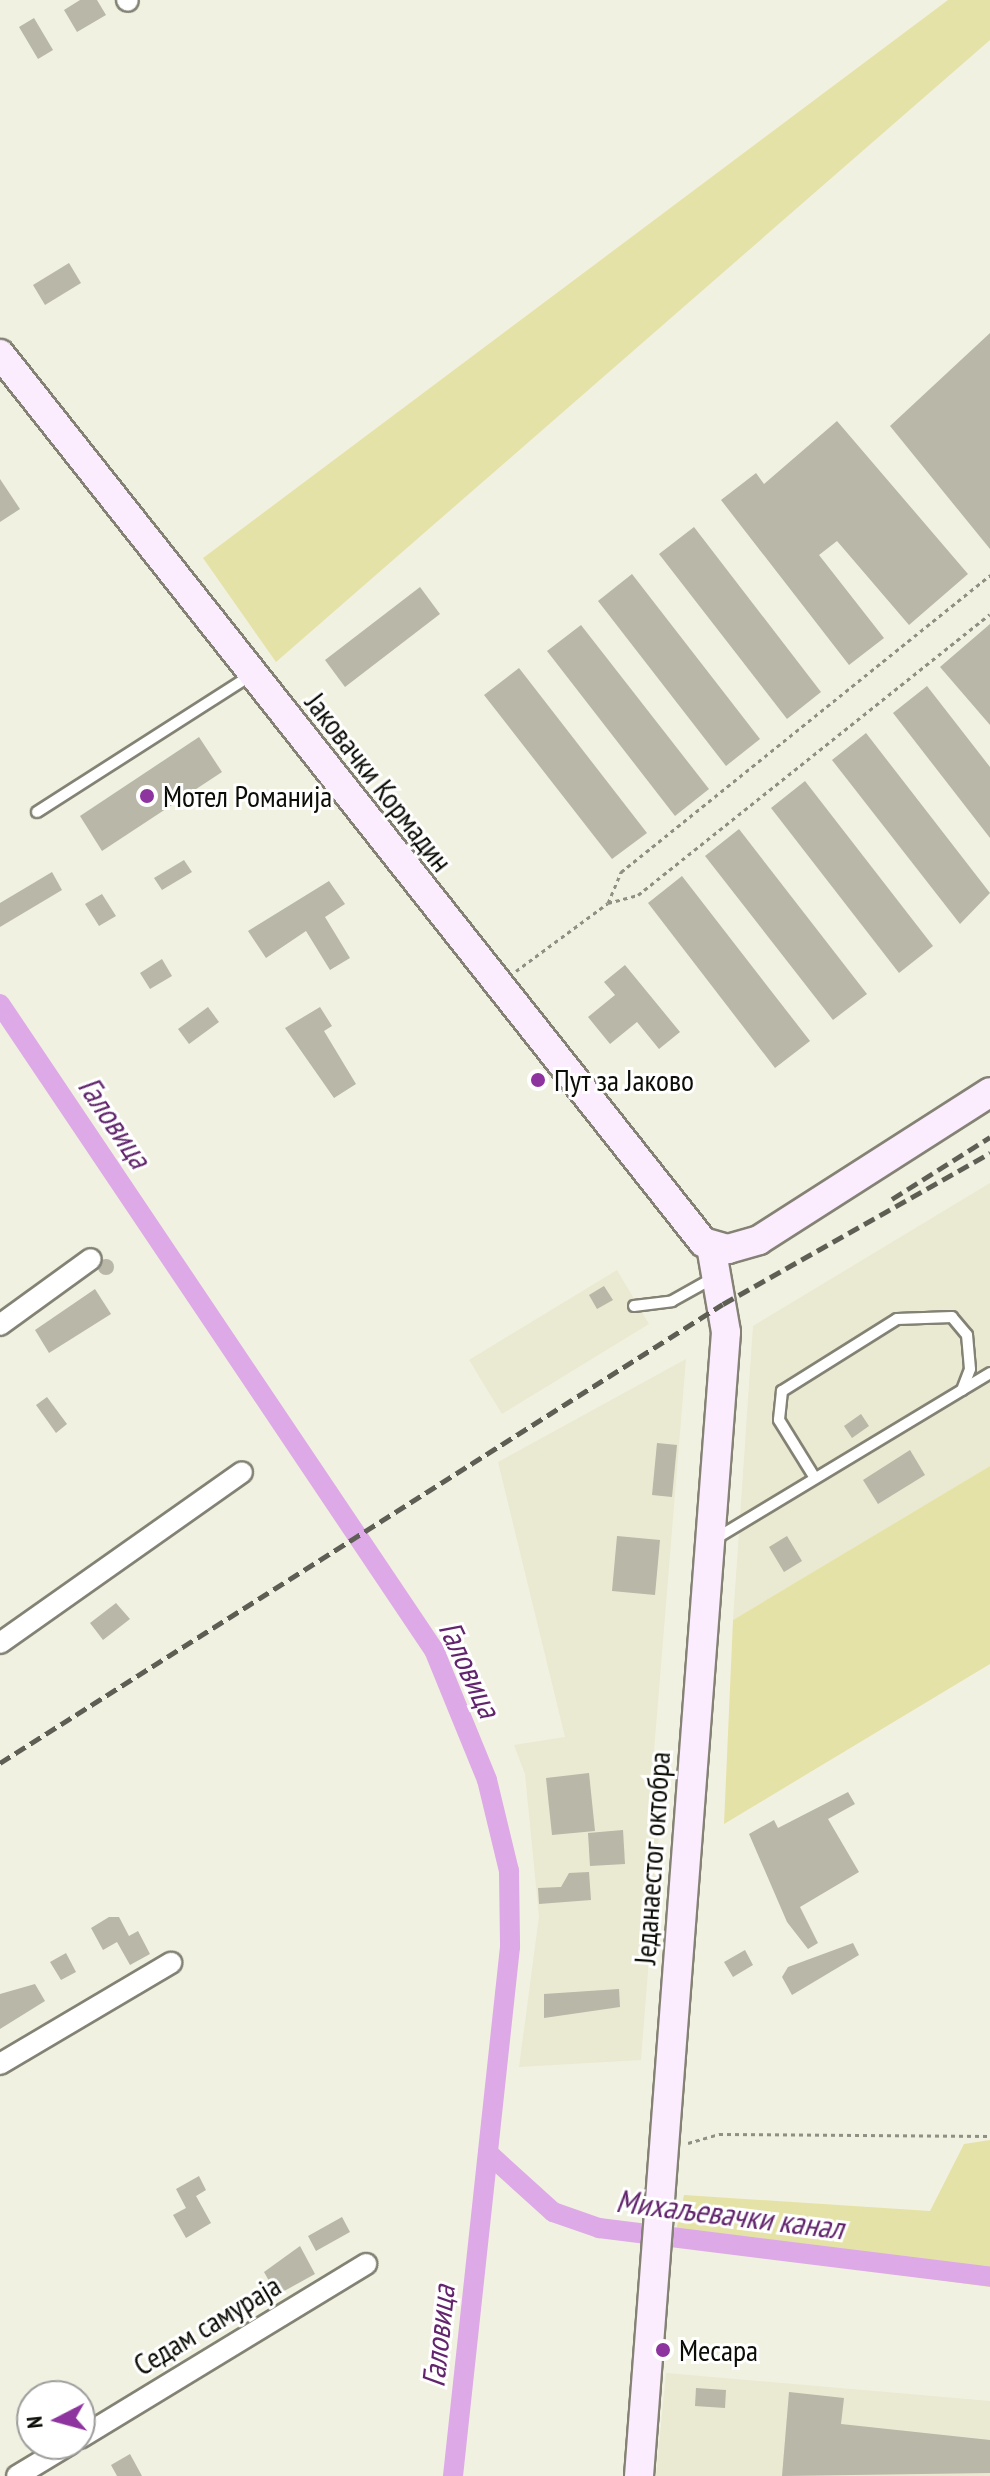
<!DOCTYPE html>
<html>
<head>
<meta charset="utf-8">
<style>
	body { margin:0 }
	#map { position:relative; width:990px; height:2476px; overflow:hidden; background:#f1f1e1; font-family:"PT Sans Narrow",sans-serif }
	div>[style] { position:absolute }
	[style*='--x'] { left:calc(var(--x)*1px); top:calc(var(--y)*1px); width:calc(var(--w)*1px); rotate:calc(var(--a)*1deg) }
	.built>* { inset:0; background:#eae9d1 }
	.green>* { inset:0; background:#e5e2a7 }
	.canal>* { height:20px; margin:-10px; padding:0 10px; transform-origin:10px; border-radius:10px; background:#dda9e7 }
	.building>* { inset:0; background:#b8b7a8 }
	.round { border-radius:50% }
	.path>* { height:3px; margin-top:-1.5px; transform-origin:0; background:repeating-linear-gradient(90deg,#8f8f83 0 4px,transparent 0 8px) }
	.roads { filter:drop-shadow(2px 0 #838274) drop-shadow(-2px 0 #838274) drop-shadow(0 2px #838274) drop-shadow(0 -2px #838274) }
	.lane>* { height:10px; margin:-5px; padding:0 5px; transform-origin:5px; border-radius:5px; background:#fff }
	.street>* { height:20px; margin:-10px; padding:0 10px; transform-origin:10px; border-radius:10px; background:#fff }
	.secondary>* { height:28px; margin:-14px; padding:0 14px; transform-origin:14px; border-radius:14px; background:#fbecfe }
	.rail>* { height:5px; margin-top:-2.5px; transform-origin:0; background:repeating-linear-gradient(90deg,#5e5e55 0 12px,transparent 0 18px) }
	.dots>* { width:22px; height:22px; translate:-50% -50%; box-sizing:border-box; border:4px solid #fff; border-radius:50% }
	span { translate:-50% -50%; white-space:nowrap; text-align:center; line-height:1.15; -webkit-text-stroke:6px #fff; paint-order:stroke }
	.street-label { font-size:30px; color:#0d0d07 }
	.poi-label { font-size:30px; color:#0d0d07 }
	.left { translate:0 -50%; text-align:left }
	.water-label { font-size:32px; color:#62256d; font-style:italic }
	.north { position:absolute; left:16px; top:2380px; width:80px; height:80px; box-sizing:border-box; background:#fff; border:2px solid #9e9e9c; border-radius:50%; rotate:264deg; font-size:22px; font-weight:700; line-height:32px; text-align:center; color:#0d0d07 }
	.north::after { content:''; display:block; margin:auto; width:28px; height:36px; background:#8e349f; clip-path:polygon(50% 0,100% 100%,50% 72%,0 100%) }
</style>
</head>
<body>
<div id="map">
	<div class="built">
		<div style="clip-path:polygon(990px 1183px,990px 1466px,733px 1620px,753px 1326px)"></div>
		<div style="clip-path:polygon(617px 1270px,649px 1324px,502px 1414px,469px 1360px)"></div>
		<div style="clip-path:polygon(686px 1359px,654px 1751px,665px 1757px,641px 2060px,519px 2067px,539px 1917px,525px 1774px,514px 1745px,565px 1737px,498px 1462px)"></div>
		<div style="clip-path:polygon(666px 2373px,990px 2401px,990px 2476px,656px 2476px)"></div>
	</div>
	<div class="green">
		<div style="clip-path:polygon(948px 0,990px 0,990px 40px,276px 662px,203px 558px)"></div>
		<div style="clip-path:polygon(990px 1466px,990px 1664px,724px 1824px,733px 1620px)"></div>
		<div style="clip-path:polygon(990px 2140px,990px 2287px,673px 2244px,684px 2195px,930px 2211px,964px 2144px)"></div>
	</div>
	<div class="canal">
		<div style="--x:0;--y:1004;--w:778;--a:56.11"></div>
		<div style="--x:434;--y:1650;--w:140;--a:67.8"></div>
		<div style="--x:487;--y:1780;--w:94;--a:76.4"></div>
		<div style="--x:509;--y:1871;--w:76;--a:89.2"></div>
		<div style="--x:510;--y:1947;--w:532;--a:96.15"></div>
		<div style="--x:488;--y:2153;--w:88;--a:42.2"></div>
		<div style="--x:553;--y:2212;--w:49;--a:19.2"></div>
		<div style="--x:599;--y:2228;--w:394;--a:7.1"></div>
	</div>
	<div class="building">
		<div style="clip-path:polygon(80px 0,97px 0,106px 15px,77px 32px,64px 10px)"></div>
		<div style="clip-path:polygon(34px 18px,53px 50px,38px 59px,19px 27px)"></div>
		<div style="clip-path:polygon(69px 263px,81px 283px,45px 305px,33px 285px)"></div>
		<div style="clip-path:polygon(990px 333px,990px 549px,890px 426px)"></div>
		<div style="clip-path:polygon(837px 421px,968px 574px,909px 625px,837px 541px,819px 555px,884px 638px,849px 665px,721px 500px,756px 473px,764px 484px)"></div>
		<div style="clip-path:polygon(0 479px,20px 509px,0 522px)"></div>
		<div style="clip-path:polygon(694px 527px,821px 692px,787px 719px,659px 554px)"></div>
		<div style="clip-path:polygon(632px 574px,760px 739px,726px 766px,598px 601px)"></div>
		<div style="clip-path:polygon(420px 587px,440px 614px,345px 687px,325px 660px)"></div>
		<div style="clip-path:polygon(990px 624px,990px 725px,940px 667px)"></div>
		<div style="clip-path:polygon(581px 625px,709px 789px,675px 816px,547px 651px)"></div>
		<div style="clip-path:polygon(519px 668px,647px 833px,612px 859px,484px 695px)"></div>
		<div style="clip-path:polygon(927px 686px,990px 767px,990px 838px,893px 713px)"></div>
		<div style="clip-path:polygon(866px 733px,990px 893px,960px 924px,832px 760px)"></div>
		<div style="clip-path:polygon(199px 737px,222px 772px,102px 851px,80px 816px)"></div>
		<div style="clip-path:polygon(805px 781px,933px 946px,899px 973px,771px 808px)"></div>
		<div style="clip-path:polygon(739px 829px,867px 994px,833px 1020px,705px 856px)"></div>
		<div style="clip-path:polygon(184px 860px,192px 872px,162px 890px,154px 878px)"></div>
		<div style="clip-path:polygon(52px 872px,62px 890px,0 927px,0 903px)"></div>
		<div style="clip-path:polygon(682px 876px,810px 1041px,775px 1068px,648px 903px)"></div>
		<div style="clip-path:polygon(329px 881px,345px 904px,325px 917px,350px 958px,330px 970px,306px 931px,266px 958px,248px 931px)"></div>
		<div style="clip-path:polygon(102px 894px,116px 916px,99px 926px,85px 904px)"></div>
		<div style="clip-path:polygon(162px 959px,172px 976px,150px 989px,140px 973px)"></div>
		<div style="clip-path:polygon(625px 965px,680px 1032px,659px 1049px,637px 1022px,610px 1044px,588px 1017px,615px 995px,604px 982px)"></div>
		<div style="clip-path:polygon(208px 1007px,219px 1022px,189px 1044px,178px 1029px)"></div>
		<div style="clip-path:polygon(320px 1007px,332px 1026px,324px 1031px,356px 1084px,334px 1098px,285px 1028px)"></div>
		<div class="round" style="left:98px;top:1259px;width:16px;height:16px"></div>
		<div style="clip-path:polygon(604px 1286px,613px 1300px,597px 1309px,589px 1295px)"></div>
		<div style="clip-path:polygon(95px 1289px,111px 1314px,49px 1353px,35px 1330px)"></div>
		<div style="clip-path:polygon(47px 1397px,67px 1424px,56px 1433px,36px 1405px)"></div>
		<div style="clip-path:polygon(861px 1414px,869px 1426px,852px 1438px,844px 1426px)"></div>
		<div style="clip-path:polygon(657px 1443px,677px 1445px,672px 1497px,652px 1495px)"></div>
		<div style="clip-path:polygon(910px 1450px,925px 1475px,878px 1504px,863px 1480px)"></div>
		<div style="clip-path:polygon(617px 1536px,660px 1540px,655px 1595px,612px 1591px)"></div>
		<div style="clip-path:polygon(787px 1536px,802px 1561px,784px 1572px,769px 1547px)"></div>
		<div style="clip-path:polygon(116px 1603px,130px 1619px,103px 1640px,90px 1623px)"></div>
		<div style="clip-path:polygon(589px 1773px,595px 1831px,552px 1835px,546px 1778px)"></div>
		<div style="clip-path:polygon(848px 1792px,855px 1804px,828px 1819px,859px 1872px,800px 1907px,818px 1943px,808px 1949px,787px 1922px,749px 1834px,774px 1820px,778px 1828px)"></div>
		<div style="clip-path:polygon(623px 1830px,625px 1864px,590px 1866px,588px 1833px)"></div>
		<div style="clip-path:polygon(589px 1872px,591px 1900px,539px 1904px,538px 1888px,561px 1887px,569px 1873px)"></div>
		<div style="clip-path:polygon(109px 1917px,119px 1917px,129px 1936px,138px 1931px,150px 1954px,130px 1965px,117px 1942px,103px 1950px,91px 1928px)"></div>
		<div style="clip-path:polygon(853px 1943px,859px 1955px,792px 1995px,782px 1977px,788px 1967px)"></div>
		<div style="clip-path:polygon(745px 1950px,753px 1965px,733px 1977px,724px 1962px)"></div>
		<div style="clip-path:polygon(66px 1953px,76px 1972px,61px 1980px,50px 1962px)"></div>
		<div style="clip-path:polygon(35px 1984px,45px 2001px,0 2029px,0 1994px)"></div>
		<div style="clip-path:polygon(619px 1989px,620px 2007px,544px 2018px,544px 1994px)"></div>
		<div style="clip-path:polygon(199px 2176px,206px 2190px,196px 2196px,211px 2223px,186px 2238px,173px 2215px,186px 2208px,176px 2189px)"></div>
		<div style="clip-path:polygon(342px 2217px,350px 2232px,316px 2251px,308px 2236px)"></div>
		<div style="clip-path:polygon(300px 2246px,315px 2274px,277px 2295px,264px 2272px)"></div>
		<div style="clip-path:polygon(696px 2388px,726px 2390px,725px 2408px,695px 2406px)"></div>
		<div style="clip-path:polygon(789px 2392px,844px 2398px,841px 2424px,990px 2440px,990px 2473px,782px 2476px)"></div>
		<div style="clip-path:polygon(130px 2454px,142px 2476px,117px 2476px,111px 2465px)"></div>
	</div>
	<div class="path">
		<div style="--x:608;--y:903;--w:34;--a:-67"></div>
		<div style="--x:621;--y:872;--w:474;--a:-38.8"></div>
		<div style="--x:516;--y:971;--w:114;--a:-36.5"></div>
		<div style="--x:608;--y:903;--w:31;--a:-15"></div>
		<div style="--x:638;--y:895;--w:450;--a:-38.6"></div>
		<div style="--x:688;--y:2143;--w:32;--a:-16"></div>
		<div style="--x:719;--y:2134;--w:271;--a:0.4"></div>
	</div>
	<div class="roads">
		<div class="lane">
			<div style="--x:37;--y:812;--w:254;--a:-32.6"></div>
			<div style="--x:634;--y:1306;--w:38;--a:-7"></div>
			<div style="--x:672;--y:1301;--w:49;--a:-29.2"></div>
			<div style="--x:962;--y:1390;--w:33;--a:-31"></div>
			<div style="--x:715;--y:1539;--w:288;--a:-31.1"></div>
			<div style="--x:962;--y:1390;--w:22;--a:-69"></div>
			<div style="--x:970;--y:1369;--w:34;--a:-95"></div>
			<div style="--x:967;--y:1335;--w:23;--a:-130"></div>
			<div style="--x:952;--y:1317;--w:55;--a:177.9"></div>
			<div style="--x:897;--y:1319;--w:136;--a:147.9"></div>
			<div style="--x:782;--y:1391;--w:29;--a:96"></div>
			<div style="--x:779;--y:1420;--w:68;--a:58.2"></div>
		</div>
		<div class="street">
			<div style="--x:127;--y:0;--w:1;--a:45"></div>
			<div style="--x:0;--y:1325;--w:112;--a:-36"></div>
			<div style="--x:0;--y:1643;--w:296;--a:-35.2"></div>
			<div style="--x:0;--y:2064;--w:199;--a:-30.6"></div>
			<div style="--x:80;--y:2438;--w:335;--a:-31.3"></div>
			<div style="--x:17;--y:2476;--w:62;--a:-31.1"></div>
		</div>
		<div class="secondary">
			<div style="--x:0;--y:354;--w:1133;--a:51.63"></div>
			<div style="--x:703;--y:1242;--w:26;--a:16"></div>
			<div style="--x:728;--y:1249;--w:32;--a:-16"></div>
			<div style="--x:759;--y:1240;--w:274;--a:-32.6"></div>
			<div style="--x:639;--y:2476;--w:1147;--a:-85.65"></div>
			<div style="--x:726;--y:1332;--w:87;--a:-99.9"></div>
		</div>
	</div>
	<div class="rail">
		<div style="--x:892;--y:1199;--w:116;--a:-32.3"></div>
		<div style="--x:0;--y:1763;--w:856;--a:-32.41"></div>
		<div style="--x:723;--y:1304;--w:307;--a:-29.5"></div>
	</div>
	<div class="dots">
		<div style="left:147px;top:796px;background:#8e349f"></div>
		<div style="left:538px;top:1080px;background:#8e349f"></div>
		<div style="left:663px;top:2350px;background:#8e349f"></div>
	</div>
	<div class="street-label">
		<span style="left:379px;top:782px;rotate:52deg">Јаковачки Кормадин</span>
		<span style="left:652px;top:1858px;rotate:-86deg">Једанаестог октобра</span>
		<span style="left:207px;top:2325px;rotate:-31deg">Седам самураја</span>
	</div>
	<div class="poi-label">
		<span class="left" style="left:163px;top:796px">Мотел Романија</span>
		<span class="left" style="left:554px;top:1080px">Пут за Јаково</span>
		<span class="left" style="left:679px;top:2350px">Месара</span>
	</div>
	<div class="water-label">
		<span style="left:115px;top:1122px;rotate:56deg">Галовица</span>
		<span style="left:470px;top:1669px;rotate:65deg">Галовица</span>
		<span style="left:730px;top:2214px;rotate:7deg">Михаљевачки канал</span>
		<span style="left:438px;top:2336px;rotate:-84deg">Галовица</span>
	</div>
	<div class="north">N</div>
</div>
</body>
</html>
